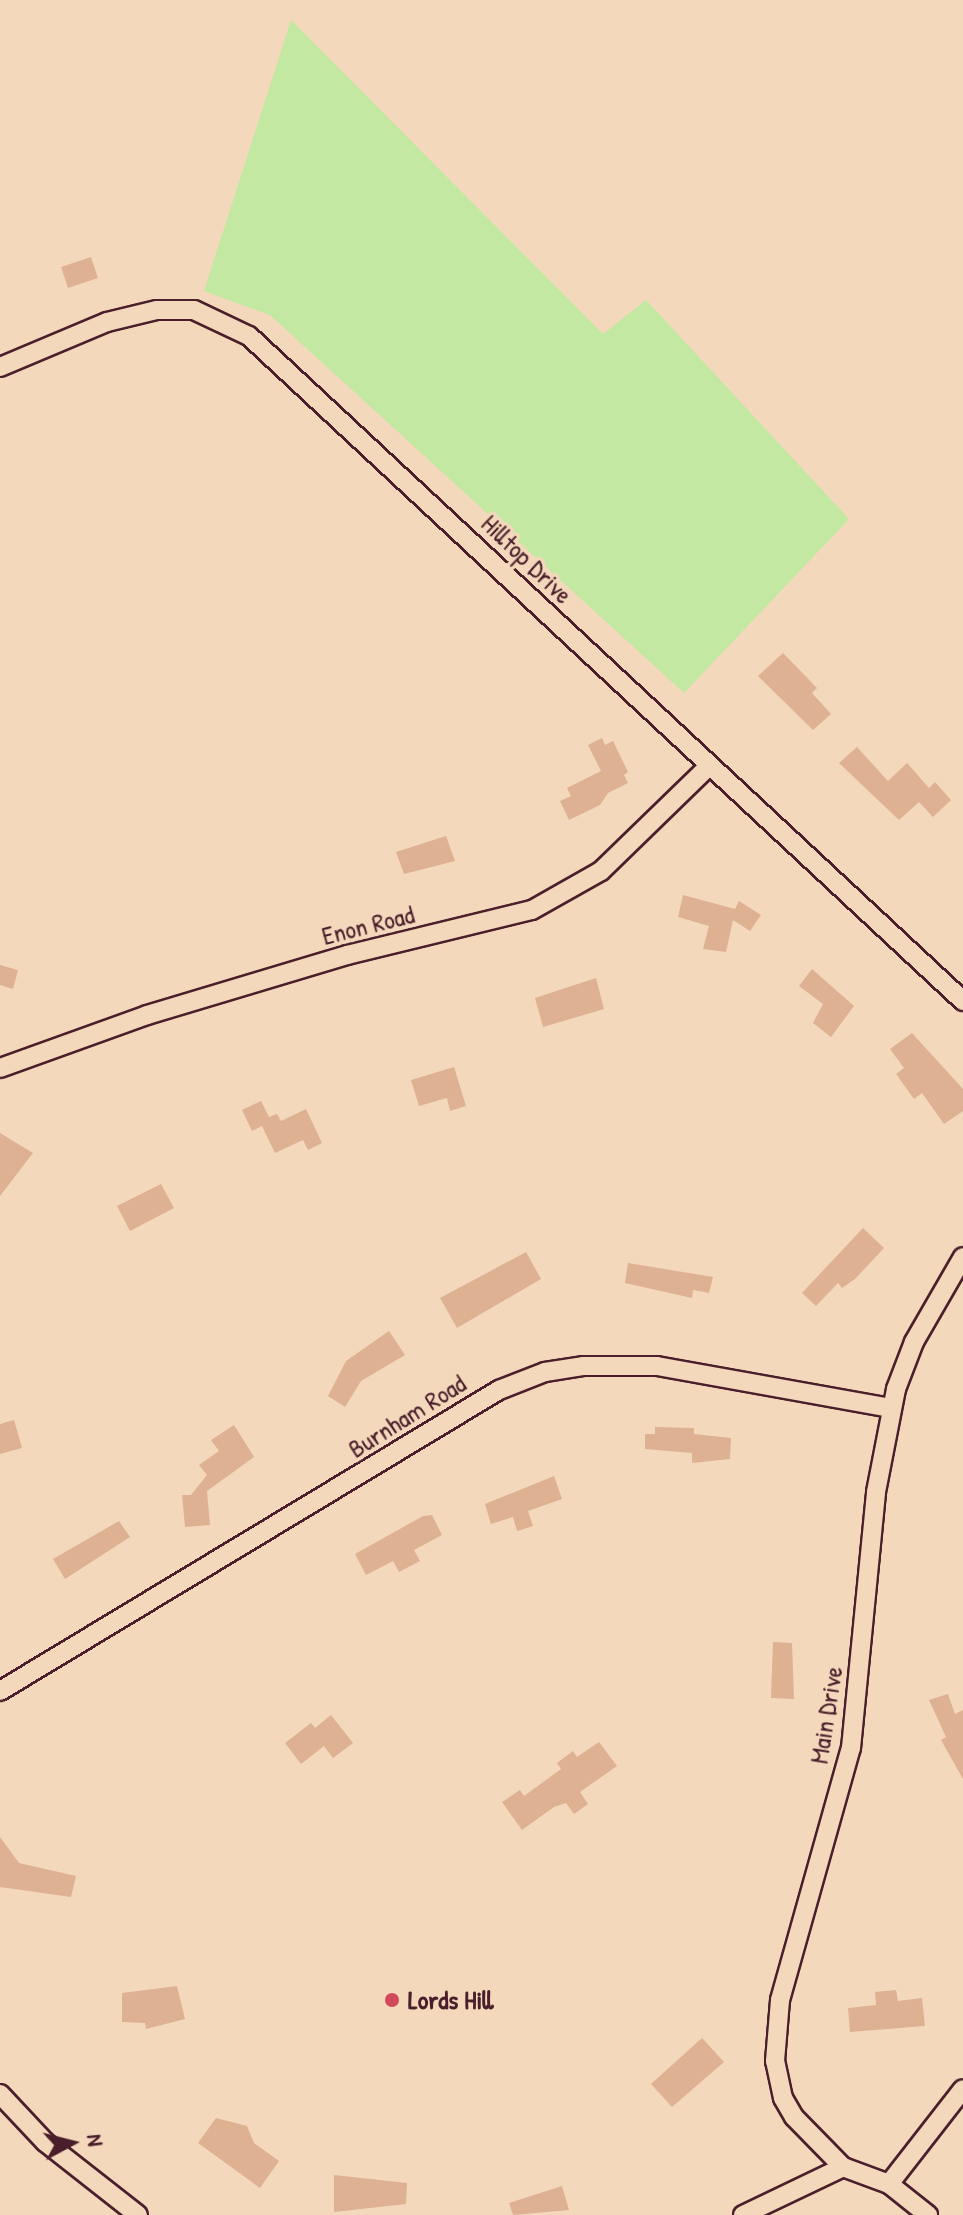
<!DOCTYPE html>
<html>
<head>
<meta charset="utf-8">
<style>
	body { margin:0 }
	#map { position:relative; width:963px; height:2215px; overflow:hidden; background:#f4d8bb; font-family:"Patrick Hand",sans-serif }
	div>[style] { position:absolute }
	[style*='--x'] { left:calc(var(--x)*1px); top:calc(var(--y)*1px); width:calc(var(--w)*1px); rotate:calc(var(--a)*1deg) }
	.green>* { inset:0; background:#c2e8a2 }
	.building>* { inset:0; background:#ddb191 }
	.roads { filter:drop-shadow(2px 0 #4a1f2b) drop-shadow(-2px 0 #4a1f2b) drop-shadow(0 2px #4a1f2b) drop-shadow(0 -2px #4a1f2b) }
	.street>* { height:18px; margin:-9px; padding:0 9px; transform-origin:9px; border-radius:9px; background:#f4d8bb }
	.dots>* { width:22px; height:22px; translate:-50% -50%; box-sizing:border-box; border:4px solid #f4d8bb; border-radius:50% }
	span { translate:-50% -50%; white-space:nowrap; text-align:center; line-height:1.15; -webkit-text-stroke:7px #f4d8bb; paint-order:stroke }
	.street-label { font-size:26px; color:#4a1f2b }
	.poi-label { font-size:26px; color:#4a1f2b; font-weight:700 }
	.left { translate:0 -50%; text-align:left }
	.north { position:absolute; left:32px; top:2103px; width:80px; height:80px; -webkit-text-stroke:6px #f4d8bb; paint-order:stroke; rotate:83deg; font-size:22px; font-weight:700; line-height:32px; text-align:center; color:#4a1f2b }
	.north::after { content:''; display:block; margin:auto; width:28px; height:36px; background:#4a1f2b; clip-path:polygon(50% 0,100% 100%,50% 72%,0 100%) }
</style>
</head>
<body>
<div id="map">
	<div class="green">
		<div style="clip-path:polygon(291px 20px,603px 334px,646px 300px,849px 519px,684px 693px,270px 315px,204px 291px)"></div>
	</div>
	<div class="building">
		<div style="clip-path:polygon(91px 257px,98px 278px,68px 288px,61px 267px)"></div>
		<div style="clip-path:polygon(783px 653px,817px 688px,812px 693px,831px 714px,813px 730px,758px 676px)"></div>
		<div style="clip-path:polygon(602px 738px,605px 745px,613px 741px,628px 772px,624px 775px,628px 783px,608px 793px,600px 805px,569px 820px,560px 801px,571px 796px,567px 788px,601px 771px,588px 745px)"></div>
		<div style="clip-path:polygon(857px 747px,888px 781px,907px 763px,929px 788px,935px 782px,951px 800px,933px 817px,919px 802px,899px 820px,839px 763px)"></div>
		<div style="clip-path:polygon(446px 836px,455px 861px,404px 874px,396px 852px)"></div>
		<div style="clip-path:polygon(683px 895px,735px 909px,739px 901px,761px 915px,750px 931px,733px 920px,726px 952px,703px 949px,709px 926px,678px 917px)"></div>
		<div style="clip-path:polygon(0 965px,18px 970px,13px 989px,0 985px)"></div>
		<div style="clip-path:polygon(812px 969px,854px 1006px,831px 1037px,813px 1023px,823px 1004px,799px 986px)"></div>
		<div style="clip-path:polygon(596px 978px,604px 1009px,543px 1027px,535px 998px)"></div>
		<div style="clip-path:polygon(912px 1033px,963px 1089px,963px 1111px,944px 1124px,922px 1093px,914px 1099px,896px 1074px,904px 1068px,890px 1049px)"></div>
		<div style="clip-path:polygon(454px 1067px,466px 1106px,450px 1111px,447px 1098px,419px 1106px,411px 1080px)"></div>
		<div style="clip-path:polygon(261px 1101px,269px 1117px,277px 1114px,281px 1121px,306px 1109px,322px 1143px,308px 1150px,303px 1140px,275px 1153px,262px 1126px,252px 1131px,242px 1110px)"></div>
		<div style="clip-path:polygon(0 1133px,33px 1153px,0 1196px)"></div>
		<div style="clip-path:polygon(161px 1184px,174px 1208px,130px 1231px,117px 1206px)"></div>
		<div style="clip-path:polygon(863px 1228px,884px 1248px,855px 1279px,842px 1288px,838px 1283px,816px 1306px,802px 1293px)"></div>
		<div style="clip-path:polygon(526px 1252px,541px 1279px,457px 1328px,440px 1298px)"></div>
		<div style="clip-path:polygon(628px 1263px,713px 1277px,709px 1293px,693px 1290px,692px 1298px,625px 1283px)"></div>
		<div style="clip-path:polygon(389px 1331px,405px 1355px,361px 1381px,345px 1407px,328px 1396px,346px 1361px)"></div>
		<div style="clip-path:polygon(14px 1420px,22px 1448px,0 1454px,0 1424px)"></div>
		<div style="clip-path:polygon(234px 1425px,254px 1457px,207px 1491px,210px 1525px,185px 1527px,182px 1495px,191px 1495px,207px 1475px,199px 1465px,219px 1451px,211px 1440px)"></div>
		<div style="clip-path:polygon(655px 1427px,694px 1428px,694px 1434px,731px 1438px,730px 1459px,692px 1463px,692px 1453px,645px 1449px,645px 1434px,655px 1434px)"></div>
		<div style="clip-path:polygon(554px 1476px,562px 1499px,528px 1511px,533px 1526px,517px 1531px,513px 1517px,491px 1524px,485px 1504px)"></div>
		<div style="clip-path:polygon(432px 1515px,442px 1535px,414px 1550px,420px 1561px,399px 1572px,393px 1561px,366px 1575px,355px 1554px,423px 1516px)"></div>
		<div style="clip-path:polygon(119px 1521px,130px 1537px,65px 1579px,53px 1559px)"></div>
		<div style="clip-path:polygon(773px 1642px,792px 1643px,794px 1699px,771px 1698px)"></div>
		<div style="clip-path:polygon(948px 1694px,955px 1714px,963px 1710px,963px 1779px,941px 1740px,946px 1737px,929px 1700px)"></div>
		<div style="clip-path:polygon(331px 1715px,353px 1743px,333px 1758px,324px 1746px,301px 1764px,285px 1743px,311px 1723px,315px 1728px)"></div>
		<div style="clip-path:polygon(599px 1742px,617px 1766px,580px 1792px,588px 1804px,574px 1814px,566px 1803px,554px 1807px,522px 1830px,502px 1802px,520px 1790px,524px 1796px,561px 1769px,557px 1763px,573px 1751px,577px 1757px)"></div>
		<div style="clip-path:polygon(0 1837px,19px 1863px,76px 1876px,71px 1897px,0 1887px)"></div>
		<div style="clip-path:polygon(177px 1986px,185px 2019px,146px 2029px,145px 2023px,122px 2022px,122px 1993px)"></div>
		<div style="clip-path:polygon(896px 1990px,898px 2001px,922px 1998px,925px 2026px,850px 2032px,848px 2008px,876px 2005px,875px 1992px)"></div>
		<div style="clip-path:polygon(702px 2038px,724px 2062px,672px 2107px,651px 2084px)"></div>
		<div style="clip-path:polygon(216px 2118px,247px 2126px,254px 2143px,279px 2161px,260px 2188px,198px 2143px)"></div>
		<div style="clip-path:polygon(334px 2175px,407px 2183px,406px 2204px,334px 2212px)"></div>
		<div style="clip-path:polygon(562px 2186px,569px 2210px,513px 2215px,509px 2203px)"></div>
	</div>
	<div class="roads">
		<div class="street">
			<div style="--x:0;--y:367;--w:116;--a:-22.8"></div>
			<div style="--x:107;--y:322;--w:51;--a:-13.5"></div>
			<div style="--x:157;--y:310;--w:37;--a:0"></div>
			<div style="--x:194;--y:310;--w:61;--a:25.3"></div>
			<div style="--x:249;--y:336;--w:976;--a:42.96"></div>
			<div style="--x:0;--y:1068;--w:156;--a:-19.8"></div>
			<div style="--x:147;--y:1015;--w:209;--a:-16.7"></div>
			<div style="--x:347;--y:955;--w:190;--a:-13.7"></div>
			<div style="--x:532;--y:910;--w:79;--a:-29.5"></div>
			<div style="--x:601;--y:871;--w:149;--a:-44.2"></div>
			<div style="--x:0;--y:1691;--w:583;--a:-31.1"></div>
			<div style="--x:499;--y:1390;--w:49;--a:-21.4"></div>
			<div style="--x:545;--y:1372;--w:38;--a:-9"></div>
			<div style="--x:583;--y:1366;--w:74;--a:0"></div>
			<div style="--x:657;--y:1366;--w:238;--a:10.2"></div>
			<div style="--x:0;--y:2094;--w:66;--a:46.8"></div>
			<div style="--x:45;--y:2142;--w:118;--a:38.1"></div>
			<div style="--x:843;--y:2167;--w:70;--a:-134.4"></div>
			<div style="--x:794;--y:2117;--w:22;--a:-120"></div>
			<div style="--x:783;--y:2098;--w:38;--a:-102"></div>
			<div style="--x:775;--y:2061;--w:61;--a:-85.3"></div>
			<div style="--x:780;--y:2000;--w:262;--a:-74.3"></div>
			<div style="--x:851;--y:1748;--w:257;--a:-84.4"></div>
			<div style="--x:876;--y:1492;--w:105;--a:-79"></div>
			<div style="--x:896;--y:1389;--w:50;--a:-69"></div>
			<div style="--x:914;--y:1342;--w:98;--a:-60"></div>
			<div style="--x:889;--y:2184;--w:120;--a:-52.1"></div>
			<div style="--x:743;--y:2215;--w:111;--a:-25.6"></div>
			<div style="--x:843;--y:2167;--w:49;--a:20.3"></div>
			<div style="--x:889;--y:2184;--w:50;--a:38.5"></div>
		</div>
	</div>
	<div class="dots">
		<div style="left:392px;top:2000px;background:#d1495b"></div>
	</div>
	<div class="street-label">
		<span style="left:527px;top:559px;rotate:44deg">Hilltop Drive</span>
		<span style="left:368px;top:925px;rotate:-14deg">Enon Road</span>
		<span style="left:407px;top:1416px;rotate:-32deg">Burnham Road</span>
		<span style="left:826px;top:1715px;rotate:-81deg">Main Drive</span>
	</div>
	<div class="poi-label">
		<span class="left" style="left:408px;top:2000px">Lords Hill</span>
	</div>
	<div class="north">N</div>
</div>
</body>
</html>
